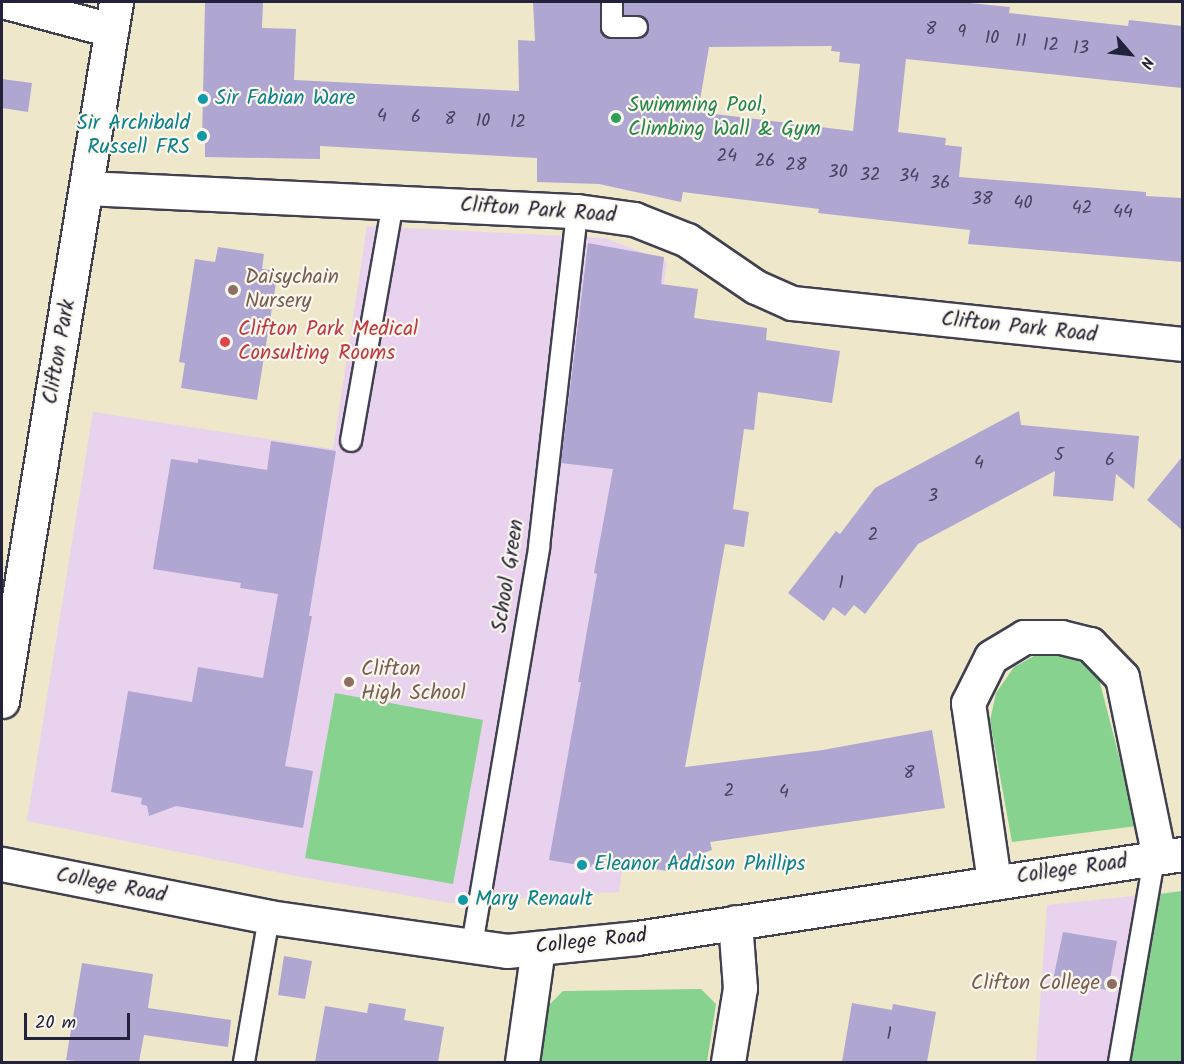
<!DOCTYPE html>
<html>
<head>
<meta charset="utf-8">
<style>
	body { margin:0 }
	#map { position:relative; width:1184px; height:1064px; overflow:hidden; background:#eee7ca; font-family:Kalam,sans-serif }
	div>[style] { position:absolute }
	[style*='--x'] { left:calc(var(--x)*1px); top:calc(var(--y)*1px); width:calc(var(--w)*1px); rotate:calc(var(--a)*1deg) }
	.built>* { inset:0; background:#e8d2ee }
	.green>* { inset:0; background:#88d28f }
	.building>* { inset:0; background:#b0a6d2 }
	.roads { filter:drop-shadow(2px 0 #414050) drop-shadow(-2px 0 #414050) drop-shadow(0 2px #414050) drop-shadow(0 -2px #414050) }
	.lane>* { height:20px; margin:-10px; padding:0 10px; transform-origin:10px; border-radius:10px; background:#fff }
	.street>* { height:33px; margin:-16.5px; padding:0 16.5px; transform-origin:16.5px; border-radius:16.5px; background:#fff }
	.dots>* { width:16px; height:16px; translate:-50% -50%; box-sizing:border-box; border:3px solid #fbf7ec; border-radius:50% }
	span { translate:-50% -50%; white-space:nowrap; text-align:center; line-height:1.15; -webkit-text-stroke:4.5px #fbf7ec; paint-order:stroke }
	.number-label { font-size:18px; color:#464361 }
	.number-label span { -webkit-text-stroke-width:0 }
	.culture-label { font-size:21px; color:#0d838f }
	.left { translate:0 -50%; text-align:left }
	.right { translate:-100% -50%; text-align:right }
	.leisure-label { font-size:21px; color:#27864d }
	.street-label { font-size:21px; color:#22223b }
	.education-label { font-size:21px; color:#785e54 }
	.health-label { font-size:21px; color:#be3a42 }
	.frame { position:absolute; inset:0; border:3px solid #22223b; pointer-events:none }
	.north { position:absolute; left:1100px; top:24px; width:60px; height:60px; -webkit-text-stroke:4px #fbf7ec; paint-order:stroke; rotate:118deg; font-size:16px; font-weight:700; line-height:24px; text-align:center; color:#22223b }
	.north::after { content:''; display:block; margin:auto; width:21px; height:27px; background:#22223b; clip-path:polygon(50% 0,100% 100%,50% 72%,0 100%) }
	.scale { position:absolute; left:24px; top:1013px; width:106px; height:27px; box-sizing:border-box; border:3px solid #22223b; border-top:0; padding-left:8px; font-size:18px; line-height:21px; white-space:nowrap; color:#22223b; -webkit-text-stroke:4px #fbf7ec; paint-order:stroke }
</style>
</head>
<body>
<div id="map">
	<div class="built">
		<div style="clip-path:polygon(367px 226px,605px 238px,667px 262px,626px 536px,668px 543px,619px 892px,451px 903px,301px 877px,27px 821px,93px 412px,333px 449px)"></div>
		<div style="clip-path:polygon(1182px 891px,1182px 1062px,1036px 1062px,1047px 905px)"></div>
	</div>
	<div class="green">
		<div style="clip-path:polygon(1043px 651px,1073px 657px,1098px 675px,1137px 826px,1012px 842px,990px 721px,996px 693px,1014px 667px)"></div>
		<div style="clip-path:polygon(335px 693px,483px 720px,453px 884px,305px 858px)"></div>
		<div style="clip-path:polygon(1182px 891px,1182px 1062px,1128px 1062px,1153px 895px)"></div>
		<div style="clip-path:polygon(701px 989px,716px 1004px,707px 1062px,535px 1062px,542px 1012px,563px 991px)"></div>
	</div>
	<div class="building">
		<div style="clip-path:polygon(evenodd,205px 2px,263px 2px,262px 28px,296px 29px,294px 80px,519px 91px,518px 40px,535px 41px,533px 2px,600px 2px,601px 32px,612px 39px,638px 39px,648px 32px,649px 26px,643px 17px,624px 15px,624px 2px,960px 2px,1010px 7px,1009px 13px,1128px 26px,1129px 20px,1182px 26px,1182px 88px,906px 59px,898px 132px,946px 138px,945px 145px,962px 147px,959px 177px,1146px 192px,1146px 196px,1182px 198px,1182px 262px,968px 244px,970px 230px,818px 213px,819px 209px,730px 198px,683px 192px,681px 202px,599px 184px,537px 182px,537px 158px,320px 146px,320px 159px,205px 157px,205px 142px,202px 142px,205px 2px,832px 46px,831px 51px,840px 52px,839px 62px,860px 64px,853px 131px,698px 112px,709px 47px,832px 46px)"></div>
		<div style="clip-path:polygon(2px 79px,32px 83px,28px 112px,2px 108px)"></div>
		<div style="clip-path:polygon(588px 243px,664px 257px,661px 284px,698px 289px,694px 318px,767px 328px,766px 340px,840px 351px,832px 403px,758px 392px,754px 430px,744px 429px,733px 509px,749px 512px,744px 547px,725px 544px,685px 767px,823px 750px,932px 730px,945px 808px,710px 842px,712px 850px,668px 865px,667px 871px,606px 861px,605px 867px,592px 864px,591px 867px,549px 860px,581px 682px,578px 682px,597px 574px,594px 573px,613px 469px,561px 463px)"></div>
		<div style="clip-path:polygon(218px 247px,264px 254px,262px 269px,278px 271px,257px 400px,181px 388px,185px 363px,179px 362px,195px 259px,215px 262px)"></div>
		<div style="clip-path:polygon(1019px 411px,1021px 425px,1139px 436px,1134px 489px,1116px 474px,1113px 501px,1053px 496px,1055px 471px,918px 544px,865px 614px,854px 605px,845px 616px,833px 607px,824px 621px,788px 593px,836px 531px,840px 534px,875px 488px)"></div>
		<div style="clip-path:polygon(271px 441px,336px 451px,309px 616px,312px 616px,285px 766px,313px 771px,303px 828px,176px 806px,149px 816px,147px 806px,141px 804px,142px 798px,111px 792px,128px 691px,192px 702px,198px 667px,263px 678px,278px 594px,240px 588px,241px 583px,153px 569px,171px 459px,198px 463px,198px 459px,267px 470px)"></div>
		<div style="clip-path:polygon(1182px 457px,1182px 530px,1147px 500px)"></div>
		<div style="clip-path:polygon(1063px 932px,1117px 941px,1108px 990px,1053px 980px)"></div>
		<div style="clip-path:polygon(284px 956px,312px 961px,305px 999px,278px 995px)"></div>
		<div style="clip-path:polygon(82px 963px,153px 974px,148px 1008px,231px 1020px,228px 1047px,144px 1035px,139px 1062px,85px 1062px,66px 1060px)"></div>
		<div style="clip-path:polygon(369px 1003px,406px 1009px,404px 1020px,444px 1027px,438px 1062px,315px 1062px,325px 1006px,367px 1013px)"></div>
		<div style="clip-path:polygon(852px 1003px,892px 1010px,893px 1004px,936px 1012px,927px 1062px,842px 1062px)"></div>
	</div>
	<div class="roads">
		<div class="lane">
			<div style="--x:612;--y:2;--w:25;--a:90"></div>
			<div style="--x:612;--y:27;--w:25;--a:0"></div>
			<div style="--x:351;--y:441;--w:243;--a:-80"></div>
			<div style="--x:472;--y:945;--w:404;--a:-80.4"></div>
			<div style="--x:539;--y:547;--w:338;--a:-83.5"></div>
			<div style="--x:244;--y:1062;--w:147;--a:-80.2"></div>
			<div style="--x:1119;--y:1062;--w:206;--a:-80.2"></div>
		</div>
		<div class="street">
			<div style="--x:6;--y:2;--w:109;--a:14.9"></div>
			<div style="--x:86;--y:188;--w:492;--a:2.7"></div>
			<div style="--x:577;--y:211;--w:58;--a:8"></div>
			<div style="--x:634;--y:219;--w:57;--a:21.6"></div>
			<div style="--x:687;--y:240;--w:83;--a:34.3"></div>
			<div style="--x:756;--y:287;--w:39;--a:24"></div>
			<div style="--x:792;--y:303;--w:392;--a:6"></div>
			<div style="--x:2;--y:701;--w:708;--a:-80.74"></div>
			<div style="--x:2;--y:864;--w:272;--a:11.2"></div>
			<div style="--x:269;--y:917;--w:240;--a:8.1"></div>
			<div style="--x:507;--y:951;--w:131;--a:-5.7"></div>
			<div style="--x:637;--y:938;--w:551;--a:-8.76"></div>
			<div style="--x:994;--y:881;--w:180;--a:-98.3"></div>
			<div style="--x:968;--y:703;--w:51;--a:-63.4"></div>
			<div style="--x:991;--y:657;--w:39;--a:-31"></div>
			<div style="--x:1024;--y:637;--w:37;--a:0"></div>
			<div style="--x:1061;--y:637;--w:30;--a:14"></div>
			<div style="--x:1090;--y:644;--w:46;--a:45.9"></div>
			<div style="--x:1122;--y:677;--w:184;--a:78.4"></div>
			<div style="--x:522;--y:1062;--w:115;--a:-82"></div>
			<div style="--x:728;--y:1062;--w:75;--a:-80.8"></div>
			<div style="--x:740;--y:988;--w:66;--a:-94.3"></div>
		</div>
	</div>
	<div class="dots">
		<div style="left:203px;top:99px;background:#0f9aa8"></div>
		<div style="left:616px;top:118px;background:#2e9e5b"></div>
		<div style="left:202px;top:136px;background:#0f9aa8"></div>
		<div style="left:233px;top:290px;background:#8d6e63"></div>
		<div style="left:225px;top:342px;background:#e0444e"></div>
		<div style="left:349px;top:682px;background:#8d6e63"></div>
		<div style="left:582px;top:865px;background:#0f9aa8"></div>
		<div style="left:463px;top:900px;background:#0f9aa8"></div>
		<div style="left:1112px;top:984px;background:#8d6e63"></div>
	</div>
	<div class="number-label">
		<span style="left:931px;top:30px">8</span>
		<span style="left:962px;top:33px">9</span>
		<span style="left:992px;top:39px">10</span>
		<span style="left:1021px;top:42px">11</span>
		<span style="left:1051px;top:46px">12</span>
		<span style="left:1081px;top:49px">13</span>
		<span style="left:382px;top:117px">4</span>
		<span style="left:416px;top:118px">6</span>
		<span style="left:450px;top:120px">8</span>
		<span style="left:483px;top:122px">10</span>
		<span style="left:518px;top:123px">12</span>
		<span style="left:727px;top:157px">24</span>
		<span style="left:765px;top:162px">26</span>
		<span style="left:796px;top:166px">28</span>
		<span style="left:838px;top:173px">30</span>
		<span style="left:870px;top:176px">32</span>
		<span style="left:909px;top:177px">34</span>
		<span style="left:940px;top:184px">36</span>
		<span style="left:982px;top:200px">38</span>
		<span style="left:1023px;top:204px">40</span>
		<span style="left:1082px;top:209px">42</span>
		<span style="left:1123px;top:213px">44</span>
		<span style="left:1059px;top:456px">5</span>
		<span style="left:1110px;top:461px">6</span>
		<span style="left:979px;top:464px">4</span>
		<span style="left:933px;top:497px">3</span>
		<span style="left:873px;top:536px">2</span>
		<span style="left:841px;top:584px">1</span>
		<span style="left:909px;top:774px">8</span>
		<span style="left:729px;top:792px">2</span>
		<span style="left:784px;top:793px">4</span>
		<span style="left:889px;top:1035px">1</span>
	</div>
	<div class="culture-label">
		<span class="left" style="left:215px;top:99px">Sir Fabian Ware</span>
		<span class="right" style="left:190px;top:136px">Sir Archibald<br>Russell FRS</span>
		<span class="left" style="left:594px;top:865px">Eleanor Addison Phillips</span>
		<span class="left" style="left:475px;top:900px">Mary Renault</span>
	</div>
	<div class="leisure-label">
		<span class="left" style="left:628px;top:118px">Swimming Pool,<br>Climbing Wall &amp; Gym</span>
	</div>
	<div class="street-label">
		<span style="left:538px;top:211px;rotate:4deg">Clifton Park Road</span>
		<span style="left:1019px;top:328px;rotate:6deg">Clifton Park Road</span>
		<span style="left:60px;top:352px;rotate:-80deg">Clifton Park</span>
		<span style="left:509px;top:576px;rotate:-81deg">School Green</span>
		<span style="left:1072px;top:870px;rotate:-8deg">College Road</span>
		<span style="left:111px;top:886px;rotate:11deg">College Road</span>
		<span style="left:591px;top:942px;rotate:-6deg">College Road</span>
	</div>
	<div class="education-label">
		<span class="left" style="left:245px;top:290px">Daisychain<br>Nursery</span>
		<span class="left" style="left:361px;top:682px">Clifton<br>High School</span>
		<span class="right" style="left:1100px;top:984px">Clifton College</span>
	</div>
	<div class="health-label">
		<span class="left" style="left:238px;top:342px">Clifton Park Medical<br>Consulting Rooms</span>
	</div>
	<div class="frame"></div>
	<div class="north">N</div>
	<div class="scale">20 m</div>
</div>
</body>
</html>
